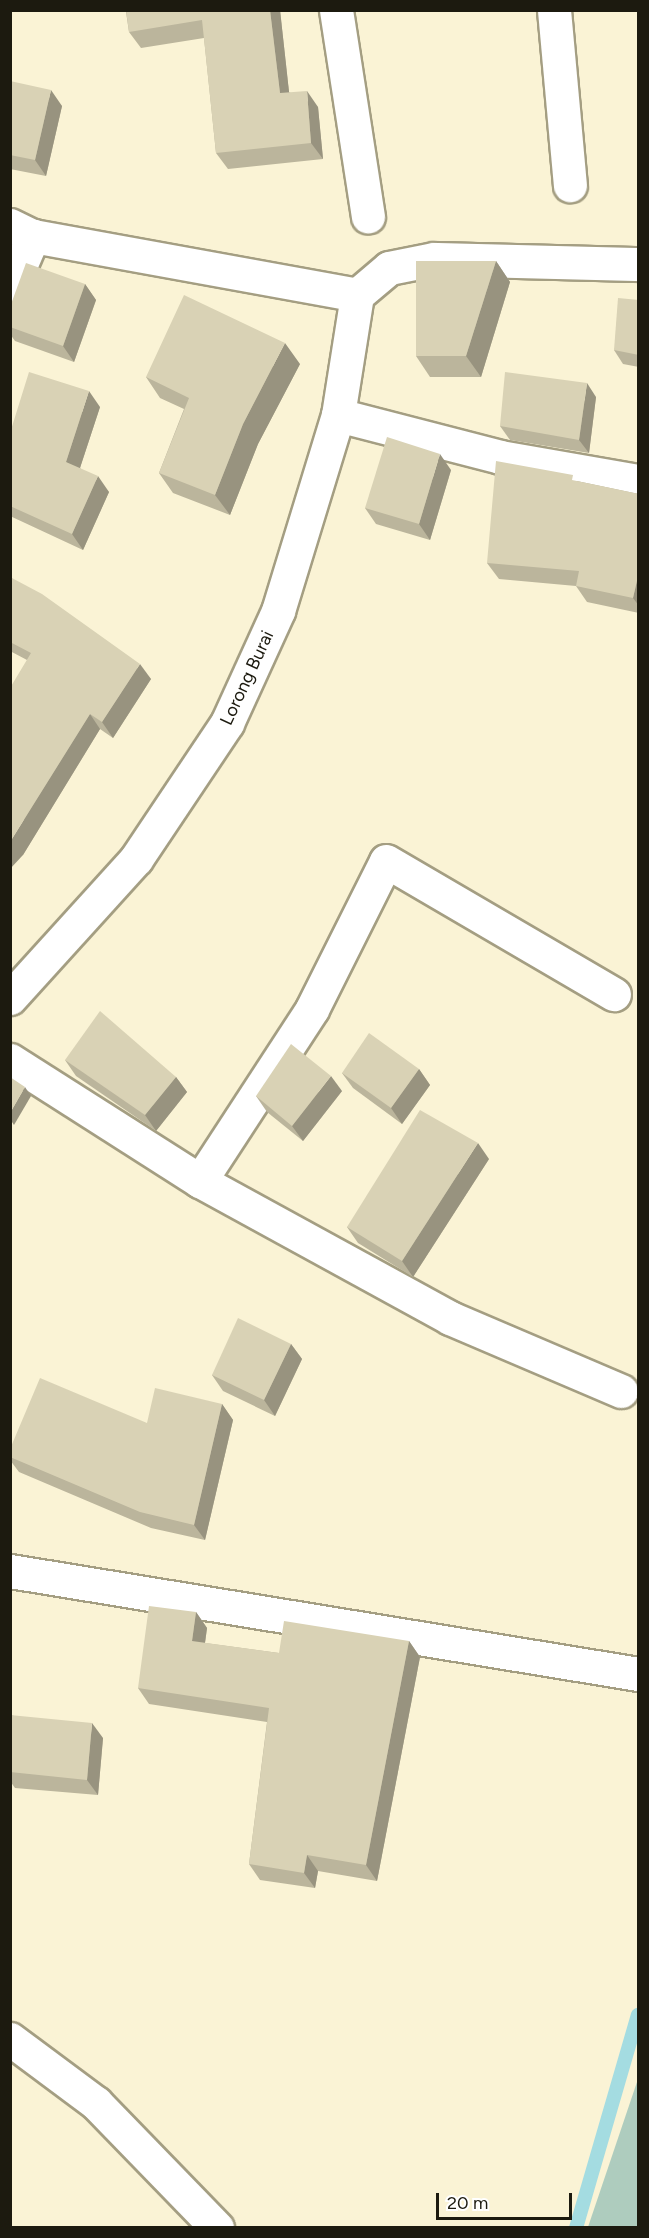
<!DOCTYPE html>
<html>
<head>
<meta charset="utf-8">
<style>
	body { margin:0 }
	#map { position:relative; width:649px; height:2238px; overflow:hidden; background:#faf3d5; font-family:Figtree,sans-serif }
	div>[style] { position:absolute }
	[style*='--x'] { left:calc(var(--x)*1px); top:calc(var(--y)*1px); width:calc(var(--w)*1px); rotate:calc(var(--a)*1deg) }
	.green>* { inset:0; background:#aeccbe }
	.stream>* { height:14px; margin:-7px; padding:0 7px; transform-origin:7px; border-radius:7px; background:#a4dce1 }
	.roads { filter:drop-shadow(2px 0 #a49e82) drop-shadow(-2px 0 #a49e82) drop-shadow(0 2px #a49e82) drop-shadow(0 -2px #a49e82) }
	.minor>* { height:33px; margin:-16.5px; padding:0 16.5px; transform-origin:16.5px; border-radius:16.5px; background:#fff }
	.wall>* { inset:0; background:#bbb59c }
	.shaded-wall>* { inset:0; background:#98937f }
	.building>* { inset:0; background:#d9d2b5 }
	span { translate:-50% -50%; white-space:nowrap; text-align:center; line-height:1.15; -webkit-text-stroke:4.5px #fff; paint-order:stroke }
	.street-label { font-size:18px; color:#1c1a0f }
	.frame { position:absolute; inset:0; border:12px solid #1c1a0f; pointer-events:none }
	.scale { position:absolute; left:436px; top:2193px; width:136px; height:27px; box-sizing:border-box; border:3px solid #1c1a0f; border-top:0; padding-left:8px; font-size:18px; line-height:21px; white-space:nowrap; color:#1c1a0f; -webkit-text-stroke:4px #fff; paint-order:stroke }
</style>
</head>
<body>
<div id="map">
	<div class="green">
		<div style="clip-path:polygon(638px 2079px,638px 2227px,588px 2227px)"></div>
	</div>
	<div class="stream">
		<div style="--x:576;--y:2228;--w:222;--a:-73.8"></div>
	</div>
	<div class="roads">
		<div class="minor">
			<div style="--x:336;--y:10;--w:209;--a:81.2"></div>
			<div style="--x:554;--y:10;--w:176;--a:84.8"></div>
			<div style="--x:10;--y:225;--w:25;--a:26"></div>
			<div style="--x:33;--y:236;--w:329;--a:10.3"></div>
			<div style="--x:10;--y:290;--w:59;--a:-66.9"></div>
			<div style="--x:357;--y:295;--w:42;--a:-40.2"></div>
			<div style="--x:389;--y:268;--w:46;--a:-11.3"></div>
			<div style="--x:434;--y:259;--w:204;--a:1.4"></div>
			<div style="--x:338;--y:415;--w:167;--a:14.5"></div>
			<div style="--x:500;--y:457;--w:140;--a:9.9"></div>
			<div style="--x:10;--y:998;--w:188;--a:-47.8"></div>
			<div style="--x:136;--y:859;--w:164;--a:-56.2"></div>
			<div style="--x:227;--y:723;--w:123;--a:-65.5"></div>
			<div style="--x:278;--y:611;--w:205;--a:-73"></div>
			<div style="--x:338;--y:415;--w:121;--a:-81"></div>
			<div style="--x:10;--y:1060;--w:225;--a:32.5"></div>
			<div style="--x:200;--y:1181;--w:285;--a:28.7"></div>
			<div style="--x:450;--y:1318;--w:186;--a:23.1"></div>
			<div style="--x:200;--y:1181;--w:205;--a:-56.9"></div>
			<div style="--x:312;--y:1009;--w:165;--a:-63.4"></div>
			<div style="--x:386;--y:861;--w:264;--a:30.3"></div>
			<div style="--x:10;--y:1571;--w:636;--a:9.31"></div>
			<div style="--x:10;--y:2039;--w:107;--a:36.7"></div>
			<div style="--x:96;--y:2103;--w:174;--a:45.9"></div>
		</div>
	</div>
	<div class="wall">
		<div style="clip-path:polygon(12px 10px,280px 10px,289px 92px,318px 107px,323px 159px,228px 169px,216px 153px,204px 38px,141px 48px,129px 32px,126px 12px,13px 11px)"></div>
		<div style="clip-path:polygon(10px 81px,62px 106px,46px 176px,10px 169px)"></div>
		<div style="clip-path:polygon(496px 261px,510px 282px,481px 377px,430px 377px,416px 356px)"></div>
		<div style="clip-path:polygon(85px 284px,96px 300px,74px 362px,15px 341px,10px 334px,10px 307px)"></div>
		<div style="clip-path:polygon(639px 300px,639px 367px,623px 364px,614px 350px)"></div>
		<div style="clip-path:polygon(300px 364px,258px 444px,230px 515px,173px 493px,159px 473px,184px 409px,160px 398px,146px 377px)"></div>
		<div style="clip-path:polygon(596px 397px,589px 453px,510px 440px,500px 426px)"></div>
		<div style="clip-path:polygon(100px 407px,80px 468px,109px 492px,83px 550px,10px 516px,10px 433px)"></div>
		<div style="clip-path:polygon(451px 470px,430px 540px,376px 524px,365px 508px)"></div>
		<div style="clip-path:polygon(577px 481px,639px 494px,639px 613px,587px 602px,576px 586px,499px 579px,487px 563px)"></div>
		<div style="clip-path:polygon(10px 577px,151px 679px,113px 738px,100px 729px,23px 855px,27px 660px,10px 651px)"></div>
		<div style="clip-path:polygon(65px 1060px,176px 1077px,187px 1092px,156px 1131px,76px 1076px)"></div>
		<div style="clip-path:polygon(419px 1069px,430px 1085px,402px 1124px,353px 1088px,342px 1073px)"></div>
		<div style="clip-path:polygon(342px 1091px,303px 1141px,267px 1112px,256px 1096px)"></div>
		<div style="clip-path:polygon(489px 1159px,413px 1277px,358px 1243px,347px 1227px)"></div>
		<div style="clip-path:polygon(291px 1344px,302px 1359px,275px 1416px,223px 1391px,212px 1375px)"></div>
		<div style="clip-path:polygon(222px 1404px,233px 1420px,205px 1540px,151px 1528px,19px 1472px,10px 1460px,10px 1449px,147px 1423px)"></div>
		<div style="clip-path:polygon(196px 1612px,207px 1628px,205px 1643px,279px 1653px,409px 1641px,420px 1657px,377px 1881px,318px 1871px,315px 1888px,260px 1880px,249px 1864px,267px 1722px,149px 1704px,138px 1688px)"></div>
		<div style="clip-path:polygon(10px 1715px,103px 1738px,98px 1795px,15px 1788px,10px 1781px)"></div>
	</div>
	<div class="shaded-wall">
		<div style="clip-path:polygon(270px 10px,280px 10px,291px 110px,280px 93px)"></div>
		<div style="clip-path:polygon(51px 90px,62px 106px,46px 176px,35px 160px)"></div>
		<div style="clip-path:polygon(307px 91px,318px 107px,323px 159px,311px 143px)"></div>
		<div style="clip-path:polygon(496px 261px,510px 282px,481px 377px,466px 356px)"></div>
		<div style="clip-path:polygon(85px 284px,96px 300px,74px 362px,63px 346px)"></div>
		<div style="clip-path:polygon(285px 343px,300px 364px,258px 444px,230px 515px,215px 495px,243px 424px)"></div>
		<div style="clip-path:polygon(587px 383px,596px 397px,589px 453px,579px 440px)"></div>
		<div style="clip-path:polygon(89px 391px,100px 407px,77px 477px,66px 462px)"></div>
		<div style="clip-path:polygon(440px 454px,451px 470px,430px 540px,419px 524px)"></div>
		<div style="clip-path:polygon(98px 476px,109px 492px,83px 550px,72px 534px)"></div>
		<div style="clip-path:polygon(639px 572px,639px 606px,633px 598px)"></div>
		<div style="clip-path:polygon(140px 664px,151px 679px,113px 738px,102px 722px)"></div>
		<div style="clip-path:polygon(90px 714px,100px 729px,23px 855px,10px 869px,10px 842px)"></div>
		<div style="clip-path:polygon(419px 1069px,430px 1085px,402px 1124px,391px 1108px)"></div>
		<div style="clip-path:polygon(331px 1076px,342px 1091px,303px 1141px,292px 1126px)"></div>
		<div style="clip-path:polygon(176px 1077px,187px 1092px,156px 1131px,145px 1115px)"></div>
		<div style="clip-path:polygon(25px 1087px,31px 1096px,14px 1125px,10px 1119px,10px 1113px)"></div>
		<div style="clip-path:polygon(478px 1143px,489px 1159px,413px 1277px,402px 1261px)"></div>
		<div style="clip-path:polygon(291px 1344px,302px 1359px,275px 1416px,264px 1400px)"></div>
		<div style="clip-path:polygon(222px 1404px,233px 1420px,205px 1540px,194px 1525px)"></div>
		<div style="clip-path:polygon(196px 1612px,207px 1628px,203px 1657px,192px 1641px)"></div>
		<div style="clip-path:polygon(409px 1641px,420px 1657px,377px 1881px,366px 1865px)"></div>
		<div style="clip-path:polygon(92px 1723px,103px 1738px,98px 1795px,87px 1780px)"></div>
		<div style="clip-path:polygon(307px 1855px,318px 1871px,315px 1888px,304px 1873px)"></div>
	</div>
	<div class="building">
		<div style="clip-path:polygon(126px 10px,270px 10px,280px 93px,307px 91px,311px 143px,216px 153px,202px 20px,129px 32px)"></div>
		<div style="clip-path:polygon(10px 81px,51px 90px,35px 160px,10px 155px)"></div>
		<div style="clip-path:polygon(416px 261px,496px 261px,466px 356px,416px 356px)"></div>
		<div style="clip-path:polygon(26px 263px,85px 284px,63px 346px,10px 327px,10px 307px)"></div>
		<div style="clip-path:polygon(184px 295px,285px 343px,243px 424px,215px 495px,159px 473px,189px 398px,146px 377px)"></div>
		<div style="clip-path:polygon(618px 298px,639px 300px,639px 355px,614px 350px)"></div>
		<div style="clip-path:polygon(29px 372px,89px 391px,66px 462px,98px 476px,72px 534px,10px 506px,10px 433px)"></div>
		<div style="clip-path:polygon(505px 372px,587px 383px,579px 440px,500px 426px)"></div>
		<div style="clip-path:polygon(387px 437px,440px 454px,419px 524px,365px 508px)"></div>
		<div style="clip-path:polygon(496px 461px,573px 475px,572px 480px,639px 494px,639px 572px,633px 598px,576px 586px,579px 571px,487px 563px)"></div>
		<div style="clip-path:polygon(10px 577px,42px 594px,140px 664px,102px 722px,90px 714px,10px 842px,10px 688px,31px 653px,10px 642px)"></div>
		<div style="clip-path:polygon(100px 1011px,176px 1077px,145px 1115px,65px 1060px)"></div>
		<div style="clip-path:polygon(369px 1033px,419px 1069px,391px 1108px,342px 1073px)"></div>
		<div style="clip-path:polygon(291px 1044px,331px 1076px,292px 1126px,256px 1096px)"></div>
		<div style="clip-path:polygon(10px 1077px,25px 1087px,10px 1113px)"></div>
		<div style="clip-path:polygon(420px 1110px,478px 1143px,402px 1261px,347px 1227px)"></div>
		<div style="clip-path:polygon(238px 1318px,291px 1344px,264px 1400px,212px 1375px)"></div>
		<div style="clip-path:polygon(40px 1378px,147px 1423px,155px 1388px,222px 1404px,194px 1525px,140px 1512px,10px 1457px,10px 1449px)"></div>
		<div style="clip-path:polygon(149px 1606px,196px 1612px,192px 1641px,279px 1653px,284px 1621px,409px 1641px,366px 1865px,307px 1855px,304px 1873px,249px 1864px,269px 1708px,138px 1688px)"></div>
		<div style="clip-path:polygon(10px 1715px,92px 1723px,87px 1780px,10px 1772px)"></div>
	</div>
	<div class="street-label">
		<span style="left:247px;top:678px;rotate:-65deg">Lorong Burai</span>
	</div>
	<div class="frame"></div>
	<div class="scale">20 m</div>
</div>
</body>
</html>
